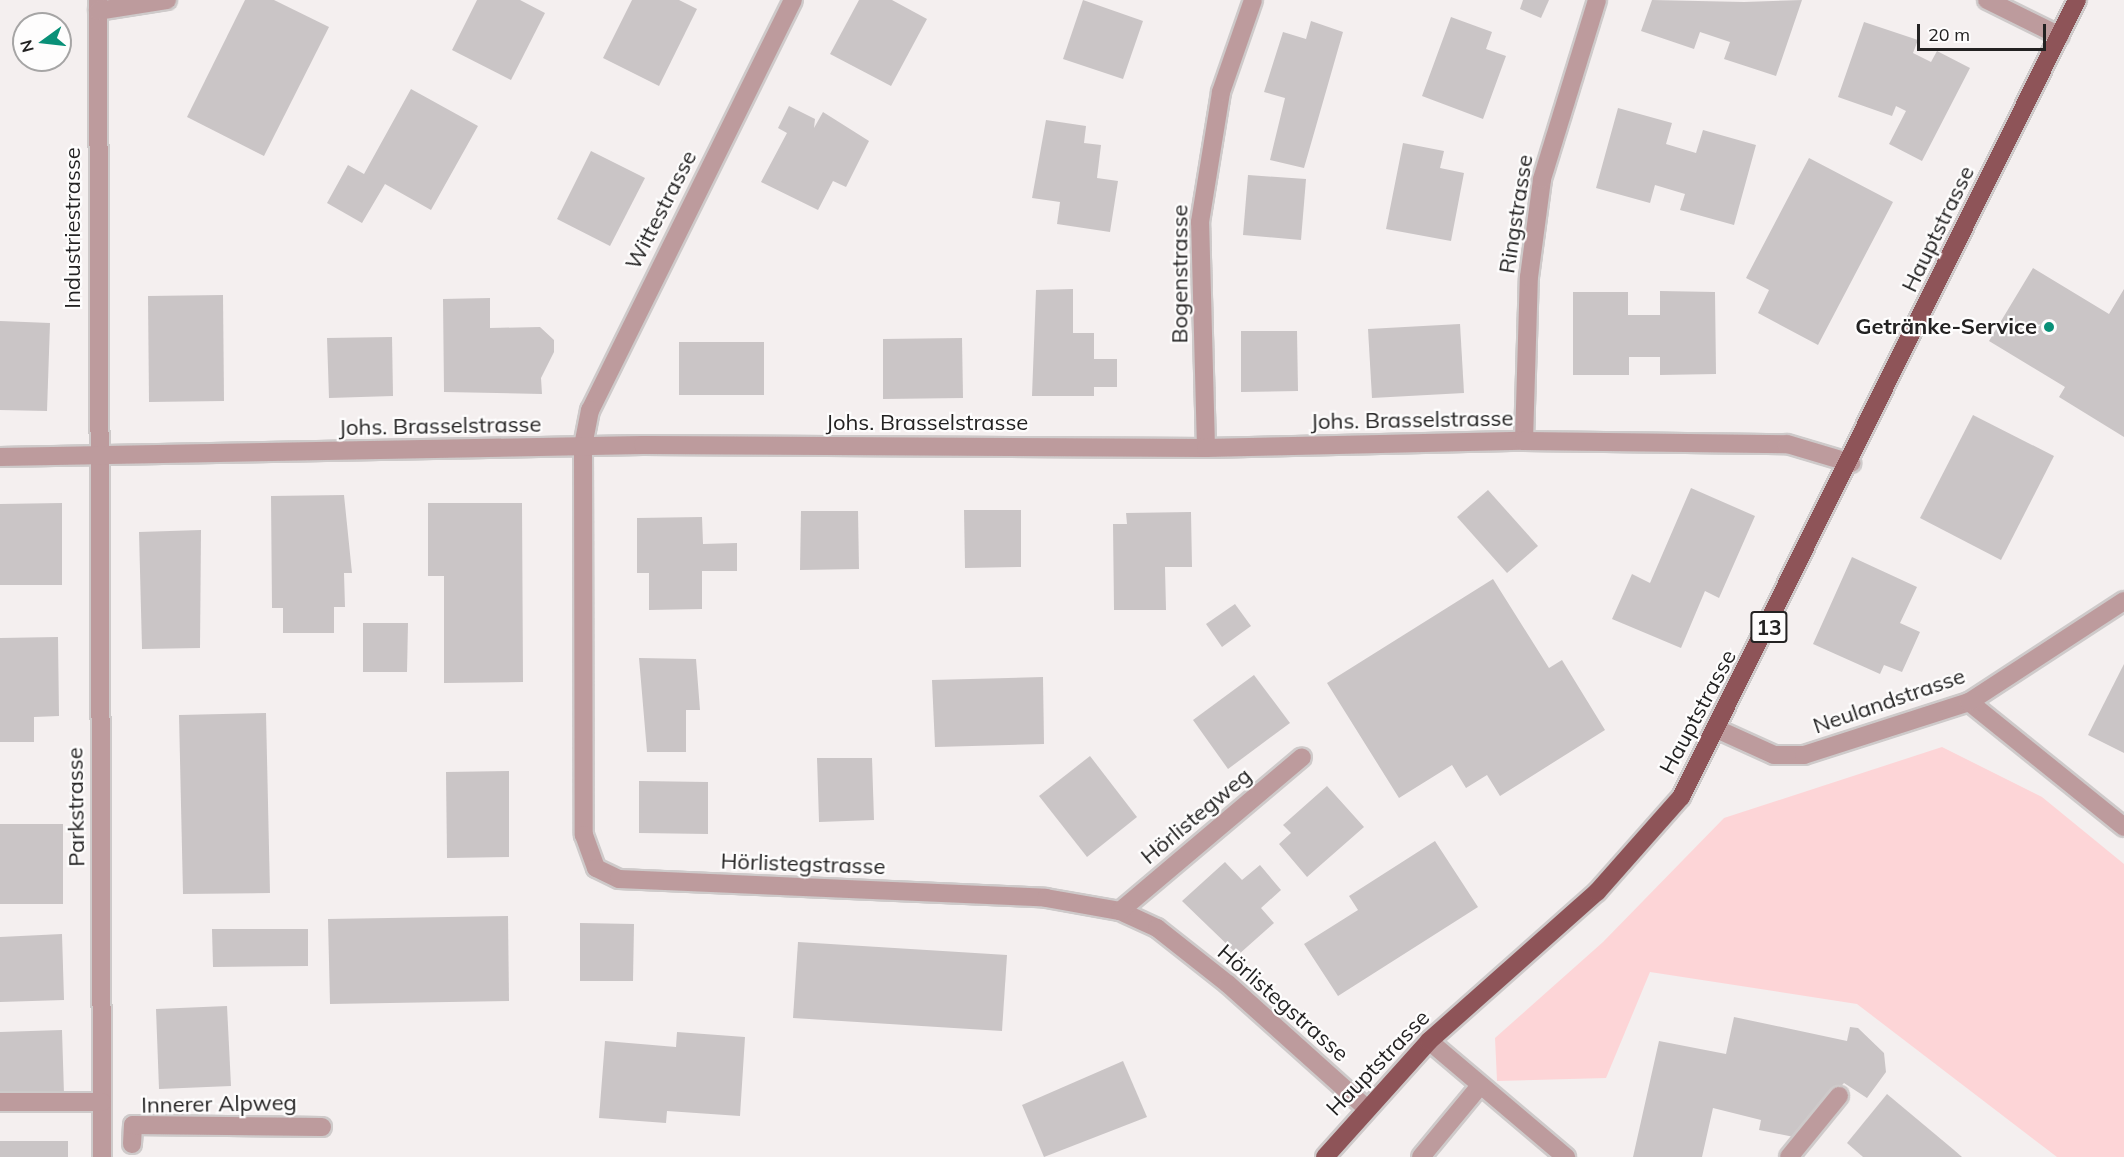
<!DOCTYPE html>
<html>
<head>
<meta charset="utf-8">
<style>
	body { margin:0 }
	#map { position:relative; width:2124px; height:1157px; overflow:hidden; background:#f4efef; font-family:Mulish,sans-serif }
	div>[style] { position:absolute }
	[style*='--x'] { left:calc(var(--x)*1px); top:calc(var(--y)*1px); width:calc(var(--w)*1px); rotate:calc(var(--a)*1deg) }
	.green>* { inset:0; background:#fdd5d7 }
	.building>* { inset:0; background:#cac5c6 }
	.roads { filter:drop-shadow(2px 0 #cecaca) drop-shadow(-2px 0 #cecaca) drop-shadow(0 2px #cecaca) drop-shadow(0 -2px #cecaca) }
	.minor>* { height:18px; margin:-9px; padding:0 9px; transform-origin:9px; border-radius:9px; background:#bd9b9d }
	.major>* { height:18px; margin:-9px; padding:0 9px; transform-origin:9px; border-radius:9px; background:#8e5458 }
	.dots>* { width:16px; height:16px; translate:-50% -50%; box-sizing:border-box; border:3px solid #fefdfd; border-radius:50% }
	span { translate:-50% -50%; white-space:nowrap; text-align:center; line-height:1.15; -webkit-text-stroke:4.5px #fefdfd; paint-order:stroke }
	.shield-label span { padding:2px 4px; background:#fefdfd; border:2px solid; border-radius:4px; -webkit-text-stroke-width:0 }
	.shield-label { font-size:21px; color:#232222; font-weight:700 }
	.street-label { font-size:22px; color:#232222 }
	.poi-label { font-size:22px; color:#232222; font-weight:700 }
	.right { translate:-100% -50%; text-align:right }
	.north { position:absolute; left:12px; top:12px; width:60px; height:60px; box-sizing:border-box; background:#fefdfd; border:2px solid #a6a5a5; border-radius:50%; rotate:255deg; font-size:16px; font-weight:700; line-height:24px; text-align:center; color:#232222 }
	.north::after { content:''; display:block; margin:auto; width:21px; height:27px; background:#099078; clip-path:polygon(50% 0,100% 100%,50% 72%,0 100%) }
	.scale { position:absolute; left:1917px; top:24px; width:129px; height:27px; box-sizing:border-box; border:3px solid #232222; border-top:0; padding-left:8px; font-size:18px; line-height:21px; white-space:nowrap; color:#232222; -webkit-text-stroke:4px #fefdfd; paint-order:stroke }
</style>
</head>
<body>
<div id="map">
	<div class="green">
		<div style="clip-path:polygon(1942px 747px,2042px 797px,2124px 864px,2124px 1157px,2057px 1157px,1857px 1004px,1650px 972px,1606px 1078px,1497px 1081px,1495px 1038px,1603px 942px,1724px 818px)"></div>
	</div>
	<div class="building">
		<div style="clip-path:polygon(245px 0,274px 0,329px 27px,264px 156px,187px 117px)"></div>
		<div style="clip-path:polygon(477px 0,520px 0,545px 13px,511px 80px,452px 50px)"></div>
		<div style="clip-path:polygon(632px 0,679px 0,697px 9px,659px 86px,603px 58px)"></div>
		<div style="clip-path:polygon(859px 0,892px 0,927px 19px,891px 86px,830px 54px)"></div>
		<div style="clip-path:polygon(1083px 0,1143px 21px,1123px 79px,1063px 59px)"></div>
		<div style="clip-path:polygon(1523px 0,1549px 0,1541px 18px,1520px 9px)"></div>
		<div style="clip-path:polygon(1652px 0,1744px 2px,1802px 0,1776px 76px,1724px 59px,1730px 42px,1700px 32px,1694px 49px,1641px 31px)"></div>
		<div style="clip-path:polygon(1451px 17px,1492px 32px,1486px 49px,1506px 56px,1483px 119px,1422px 96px)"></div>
		<div style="clip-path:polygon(1311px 21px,1343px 32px,1304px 168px,1270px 160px,1285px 98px,1264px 92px,1283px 32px,1306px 39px)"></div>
		<div style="clip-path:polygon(1864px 22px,1918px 40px,1913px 53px,1931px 62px,1937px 51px,1970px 68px,1922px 161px,1889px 144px,1906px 111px,1896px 106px,1892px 116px,1838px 97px)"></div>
		<div style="clip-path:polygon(411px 89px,478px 126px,431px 210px,385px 184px,362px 223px,327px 203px,348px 165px,364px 174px)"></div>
		<div style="clip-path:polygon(789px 106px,815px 119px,814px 128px,823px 112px,869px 141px,846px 187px,833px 181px,818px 210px,761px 182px,787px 133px,778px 128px)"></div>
		<div style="clip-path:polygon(1618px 108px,1672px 123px,1666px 144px,1696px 153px,1703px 130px,1756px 145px,1734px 225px,1680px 210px,1685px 194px,1655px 185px,1650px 203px,1596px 188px)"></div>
		<div style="clip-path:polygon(1046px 120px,1086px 126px,1084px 143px,1101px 145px,1097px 178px,1118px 181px,1110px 232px,1057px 224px,1060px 202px,1032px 198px)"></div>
		<div style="clip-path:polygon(1403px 143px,1444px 151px,1440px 168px,1464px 173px,1451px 241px,1386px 229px)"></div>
		<div style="clip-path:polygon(591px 151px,645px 178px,610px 246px,557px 219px)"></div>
		<div style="clip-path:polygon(1809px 158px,1893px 202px,1818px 345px,1758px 313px,1769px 290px,1746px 278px)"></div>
		<div style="clip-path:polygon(1248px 175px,1306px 179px,1301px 240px,1243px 235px)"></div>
		<div style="clip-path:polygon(2033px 268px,2109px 314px,2124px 289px,2124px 437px,2059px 397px,2065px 387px,1989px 341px)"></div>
		<div style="clip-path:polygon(1073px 289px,1073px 333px,1094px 333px,1094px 359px,1117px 359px,1117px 387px,1094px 387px,1094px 396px,1032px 396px,1036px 290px)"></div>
		<div style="clip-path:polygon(1660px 291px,1715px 292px,1716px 374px,1660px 375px,1660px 357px,1629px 357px,1629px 375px,1573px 375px,1573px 292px,1628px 292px,1628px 315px,1660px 315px)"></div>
		<div style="clip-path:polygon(223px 295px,224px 401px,149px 402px,148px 296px)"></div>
		<div style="clip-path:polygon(490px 298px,490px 328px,540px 327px,554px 340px,554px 352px,541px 378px,542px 394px,444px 392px,443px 299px)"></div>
		<div style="clip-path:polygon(0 321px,50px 323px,47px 411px,0 410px)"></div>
		<div style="clip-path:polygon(1460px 324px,1464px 393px,1372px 398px,1368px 329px)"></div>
		<div style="clip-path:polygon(1241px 331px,1297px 331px,1298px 391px,1241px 392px)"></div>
		<div style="clip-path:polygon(392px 337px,393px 396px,329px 398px,327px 338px)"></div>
		<div style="clip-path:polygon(962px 338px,963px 398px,883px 399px,883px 339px)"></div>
		<div style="clip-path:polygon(679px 342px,764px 342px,764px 395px,679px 395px)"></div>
		<div style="clip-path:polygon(1973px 415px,2054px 456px,2001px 560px,1920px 518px)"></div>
		<div style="clip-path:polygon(1691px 488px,1755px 516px,1719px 598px,1705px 591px,1681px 648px,1612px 619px,1632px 574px,1650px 583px)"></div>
		<div style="clip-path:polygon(1488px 490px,1538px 546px,1507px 573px,1457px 517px)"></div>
		<div style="clip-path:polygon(344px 495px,352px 573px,344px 573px,345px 607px,334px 607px,334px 633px,283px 633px,283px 608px,272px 608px,271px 496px)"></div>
		<div style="clip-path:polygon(62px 503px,62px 585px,0 585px,0 504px)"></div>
		<div style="clip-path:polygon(428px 503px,522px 503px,523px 682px,444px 683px,444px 576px,428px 576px)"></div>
		<div style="clip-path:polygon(964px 510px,1021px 510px,1021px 567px,965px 568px)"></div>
		<div style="clip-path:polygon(801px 511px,858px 511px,859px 569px,800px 570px)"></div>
		<div style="clip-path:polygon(1191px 512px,1192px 567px,1165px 567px,1166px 610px,1114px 610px,1113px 524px,1127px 524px,1126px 513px)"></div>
		<div style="clip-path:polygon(702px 517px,703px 544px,737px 543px,737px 571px,702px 571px,702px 609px,649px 610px,649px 573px,637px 573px,637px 518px)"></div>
		<div style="clip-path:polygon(201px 530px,200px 648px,142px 649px,139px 532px)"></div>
		<div style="clip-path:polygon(1852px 557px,1917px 587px,1900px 623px,1920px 632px,1902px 672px,1884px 665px,1880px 674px,1813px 644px)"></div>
		<div style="clip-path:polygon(1493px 579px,1549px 668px,1562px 660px,1605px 730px,1500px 796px,1487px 775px,1466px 788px,1452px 765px,1399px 798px,1327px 683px)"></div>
		<div style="clip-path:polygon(1235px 604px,1251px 626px,1222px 647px,1206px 624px)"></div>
		<div style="clip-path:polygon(363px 623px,408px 623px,407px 672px,363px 672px)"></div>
		<div style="clip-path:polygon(58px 637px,59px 716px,34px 717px,34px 742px,0 742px,0 638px)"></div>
		<div style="clip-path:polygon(639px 658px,696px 659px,700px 710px,686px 710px,686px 752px,647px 752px)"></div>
		<div style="clip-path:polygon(2124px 664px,2124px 753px,2088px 735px)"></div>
		<div style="clip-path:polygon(1254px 675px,1290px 723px,1228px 769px,1193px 720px)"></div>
		<div style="clip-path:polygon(1043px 677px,1044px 744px,935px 747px,932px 680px)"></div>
		<div style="clip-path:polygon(266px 713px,270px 893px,183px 894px,179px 715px)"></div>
		<div style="clip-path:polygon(1090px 756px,1137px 817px,1087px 857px,1039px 796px)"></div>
		<div style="clip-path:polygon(817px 758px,872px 758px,874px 820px,819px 822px)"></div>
		<div style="clip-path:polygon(509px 771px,509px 857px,447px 858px,446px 772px)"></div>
		<div style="clip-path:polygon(639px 781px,708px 782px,708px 834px,639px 833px)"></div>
		<div style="clip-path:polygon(1327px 786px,1364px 827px,1307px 877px,1279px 844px,1291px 833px,1283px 825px)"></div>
		<div style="clip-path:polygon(0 824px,63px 824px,63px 904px,0 904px)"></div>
		<div style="clip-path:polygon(1435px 841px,1478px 907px,1338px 996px,1304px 944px,1358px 910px,1349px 896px)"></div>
		<div style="clip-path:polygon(1225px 862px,1242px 880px,1260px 865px,1281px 890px,1261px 908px,1274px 923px,1238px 955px,1182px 901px)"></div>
		<div style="clip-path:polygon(508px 916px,509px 1001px,330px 1004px,328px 919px)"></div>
		<div style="clip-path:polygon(580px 923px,634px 924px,633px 981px,580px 981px)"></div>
		<div style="clip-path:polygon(212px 929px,308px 929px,308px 966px,213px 967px)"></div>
		<div style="clip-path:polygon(62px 934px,64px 1000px,0 1002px,0 937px)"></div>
		<div style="clip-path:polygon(798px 942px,1007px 955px,1002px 1031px,793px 1018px)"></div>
		<div style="clip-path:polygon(227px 1006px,231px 1086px,159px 1089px,156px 1009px)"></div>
		<div style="clip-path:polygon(1734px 1017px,1847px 1041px,1850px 1027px,1858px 1028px,1884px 1053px,1886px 1072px,1867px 1098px,1844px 1083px,1794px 1137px,1759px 1130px,1761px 1120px,1713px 1108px,1702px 1157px,1633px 1157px,1659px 1041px,1726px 1054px)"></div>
		<div style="clip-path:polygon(62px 1030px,64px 1095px,0 1096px,0 1032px)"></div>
		<div style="clip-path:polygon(677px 1032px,745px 1037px,740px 1116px,667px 1111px,666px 1123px,599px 1118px,605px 1041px,676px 1047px)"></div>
		<div style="clip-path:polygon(1123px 1061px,1147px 1117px,1044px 1157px,1022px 1105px)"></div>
		<div style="clip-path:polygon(1887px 1094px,1954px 1150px,1962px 1157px,1863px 1157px,1847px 1143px)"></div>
		<div style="clip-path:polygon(0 1141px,68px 1141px,68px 1157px,0 1157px)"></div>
	</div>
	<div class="roads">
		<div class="minor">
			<div style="--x:98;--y:0;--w:1157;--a:89.8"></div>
			<div style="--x:793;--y:0;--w:458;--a:116.3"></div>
			<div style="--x:590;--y:410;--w:37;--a:101"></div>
			<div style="--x:583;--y:446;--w:389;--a:89.9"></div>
			<div style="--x:584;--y:835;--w:35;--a:70"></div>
			<div style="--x:596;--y:868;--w:25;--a:26"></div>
			<div style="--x:619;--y:879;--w:427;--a:2.5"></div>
			<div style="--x:1046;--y:898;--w:75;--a:10"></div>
			<div style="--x:1120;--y:911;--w:41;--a:24.7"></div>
			<div style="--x:1157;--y:928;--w:90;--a:38.3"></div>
			<div style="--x:1228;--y:984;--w:184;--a:41.9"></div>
			<div style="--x:1987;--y:0;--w:81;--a:26.3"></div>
			<div style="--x:98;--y:11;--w:70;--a:-9.1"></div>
			<div style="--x:1524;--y:441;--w:164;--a:-88.3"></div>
			<div style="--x:1529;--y:277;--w:99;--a:-82.4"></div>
			<div style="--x:1542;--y:179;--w:187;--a:-72.9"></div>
			<div style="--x:1206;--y:448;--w:226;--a:-91.5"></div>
			<div style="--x:1200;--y:222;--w:132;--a:-80.8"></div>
			<div style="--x:1221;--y:92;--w:97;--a:-70.8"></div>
			<div style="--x:0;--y:457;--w:643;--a:-1.07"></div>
			<div style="--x:643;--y:445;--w:563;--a:0.31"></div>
			<div style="--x:1206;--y:448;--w:318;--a:-1.3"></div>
			<div style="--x:1524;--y:441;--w:263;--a:0.7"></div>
			<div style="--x:1787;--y:444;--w:67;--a:16.5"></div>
			<div style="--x:1969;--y:702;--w:199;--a:38.9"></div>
			<div style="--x:1719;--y:730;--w:60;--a:24.4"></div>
			<div style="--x:1774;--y:755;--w:30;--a:0"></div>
			<div style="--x:1804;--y:755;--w:173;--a:-17.8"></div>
			<div style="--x:1969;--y:702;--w:185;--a:-33.1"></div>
			<div style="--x:1120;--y:911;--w:238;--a:-40.2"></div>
			<div style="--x:1429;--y:1041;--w:180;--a:40.3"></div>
			<div style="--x:0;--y:1102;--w:102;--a:0"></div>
			<div style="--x:132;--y:1144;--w:19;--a:-87"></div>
			<div style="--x:133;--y:1125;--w:189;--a:0.6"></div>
			<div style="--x:1421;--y:1157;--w:91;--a:-50.4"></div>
			<div style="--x:1789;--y:1157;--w:79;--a:-50.7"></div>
		</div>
		<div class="major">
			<div style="--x:1325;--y:1157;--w:156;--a:-48.1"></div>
			<div style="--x:1429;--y:1041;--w:225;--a:-41.6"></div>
			<div style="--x:1597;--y:892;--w:127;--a:-48.5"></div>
			<div style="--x:1681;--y:797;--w:890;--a:-63.58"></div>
		</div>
	</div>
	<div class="dots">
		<div style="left:2049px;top:327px;background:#099078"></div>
	</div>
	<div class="shield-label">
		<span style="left:1769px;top:627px">13</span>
	</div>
	<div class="street-label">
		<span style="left:661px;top:210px;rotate:-63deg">Wittestrasse</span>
		<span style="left:1516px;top:214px;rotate:-81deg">Ringstrasse</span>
		<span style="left:73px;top:228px;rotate:-90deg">Industriestrasse</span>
		<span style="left:1938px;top:229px;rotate:-64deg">Hauptstrasse</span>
		<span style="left:1180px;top:274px;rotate:-90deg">Bogenstrasse</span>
		<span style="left:1412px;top:420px;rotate:-1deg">Johs. Brasselstrasse</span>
		<span style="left:927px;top:423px">Johs. Brasselstrasse</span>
		<span style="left:440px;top:426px;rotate:-1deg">Johs. Brasselstrasse</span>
		<span style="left:1889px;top:701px;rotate:-19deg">Neulandstrasse</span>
		<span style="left:1698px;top:712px;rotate:-62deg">Hauptstrasse</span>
		<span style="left:76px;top:807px;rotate:-91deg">Parkstrasse</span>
		<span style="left:1196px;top:816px;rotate:-40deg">Hörlistegweg</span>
		<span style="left:803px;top:864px;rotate:2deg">Hörlistegstrasse</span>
		<span style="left:1283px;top:1003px;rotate:41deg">Hörlistegstrasse</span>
		<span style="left:1378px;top:1063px;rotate:-46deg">Hauptstrasse</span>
		<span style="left:219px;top:1104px;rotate:-1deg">Innerer Alpweg</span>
	</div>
	<div class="poi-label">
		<span class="right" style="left:2037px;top:327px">Getränke-Service</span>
	</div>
	<div class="north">N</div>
	<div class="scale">20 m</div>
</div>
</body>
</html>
